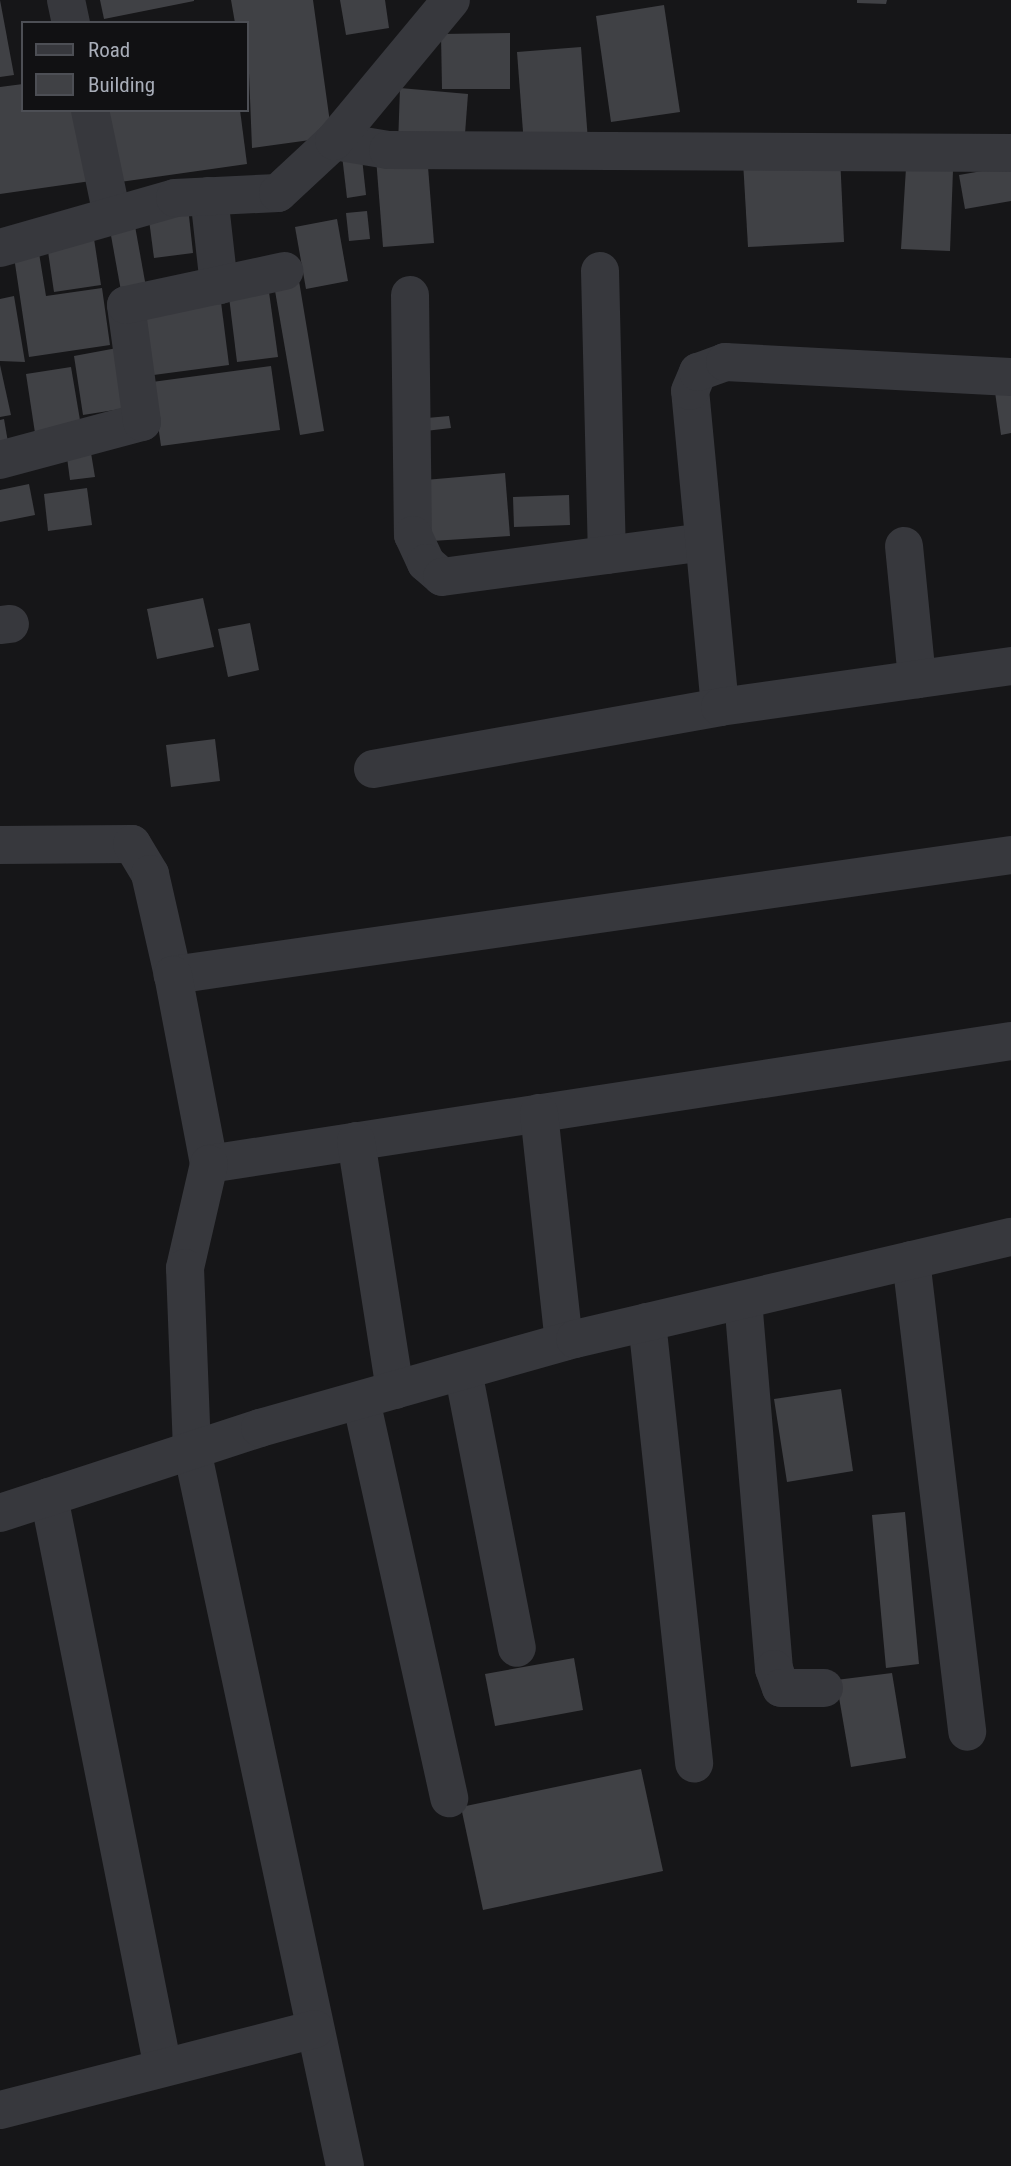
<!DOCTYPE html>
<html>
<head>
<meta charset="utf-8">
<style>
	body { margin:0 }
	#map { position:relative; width:1011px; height:2166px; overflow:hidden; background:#161618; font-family:"Roboto Condensed",sans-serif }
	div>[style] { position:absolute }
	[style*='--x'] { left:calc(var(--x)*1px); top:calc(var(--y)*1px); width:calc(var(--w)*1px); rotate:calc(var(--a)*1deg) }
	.building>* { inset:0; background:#404145 }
	.minor>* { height:38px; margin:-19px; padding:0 19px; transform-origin:19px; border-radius:19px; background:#37383d }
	span { translate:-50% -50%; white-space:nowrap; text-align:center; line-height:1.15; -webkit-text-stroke:6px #111113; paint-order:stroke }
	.legend { position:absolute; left:21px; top:21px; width:228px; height:91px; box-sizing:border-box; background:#111113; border:2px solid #4d4f55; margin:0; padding:9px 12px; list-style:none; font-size:21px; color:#a8adb8 }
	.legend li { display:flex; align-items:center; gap:14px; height:35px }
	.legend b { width:35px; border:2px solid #4d4f55 }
</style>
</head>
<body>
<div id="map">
	<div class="building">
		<div style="clip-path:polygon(0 0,14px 75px,0 77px)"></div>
		<div style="clip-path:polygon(100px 0,194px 0,194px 1px,104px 19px)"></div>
		<div style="clip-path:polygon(231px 0,313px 0,332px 137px,252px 148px,247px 23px,235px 23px)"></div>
		<div style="clip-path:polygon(340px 0,385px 0,389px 28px,346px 35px)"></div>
		<div style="clip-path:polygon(857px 0,887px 0,886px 4px,857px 3px)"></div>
		<div style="clip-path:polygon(664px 5px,680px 112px,611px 122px,596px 16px)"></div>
		<div style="clip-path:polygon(510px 33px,510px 89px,442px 89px,441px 34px)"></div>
		<div style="clip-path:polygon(581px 47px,588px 141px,524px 145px,517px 52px)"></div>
		<div style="clip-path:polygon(23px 84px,23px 110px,81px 110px,91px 181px,0 194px,0 87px)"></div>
		<div style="clip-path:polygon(400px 88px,468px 94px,464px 147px,398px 145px)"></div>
		<div style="clip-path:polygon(103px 110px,240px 110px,247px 164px,113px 183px)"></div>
		<div style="clip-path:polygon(341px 147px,361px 149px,366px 195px,347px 198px)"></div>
		<div style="clip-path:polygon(427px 154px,434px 243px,383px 247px,376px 158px)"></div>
		<div style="clip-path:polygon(840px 156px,844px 242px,748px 247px,743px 161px)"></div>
		<div style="clip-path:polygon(1011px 166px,1011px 201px,965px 209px,959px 175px)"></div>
		<div style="clip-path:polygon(906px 168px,953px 170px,950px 251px,901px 249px)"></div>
		<div style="clip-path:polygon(188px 207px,193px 253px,154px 258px,148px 212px)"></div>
		<div style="clip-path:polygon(367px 211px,370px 239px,349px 241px,346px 213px)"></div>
		<div style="clip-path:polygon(337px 219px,348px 281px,306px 289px,295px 227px)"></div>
		<div style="clip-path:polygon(135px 226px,146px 287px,121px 291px,110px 230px)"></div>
		<div style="clip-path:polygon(93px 232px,101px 285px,54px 292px,46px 238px)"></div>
		<div style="clip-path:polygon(39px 253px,46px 296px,102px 288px,110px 345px,29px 357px,14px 257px)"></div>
		<div style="clip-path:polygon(299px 281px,324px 431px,300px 435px,274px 285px)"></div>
		<div style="clip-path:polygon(269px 292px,278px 357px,237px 362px,229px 297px)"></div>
		<div style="clip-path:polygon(14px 296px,25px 362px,0 361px,0 299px)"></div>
		<div style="clip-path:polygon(221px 302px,229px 365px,146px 376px,138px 313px)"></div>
		<div style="clip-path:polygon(117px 348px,127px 408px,83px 415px,74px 356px)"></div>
		<div style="clip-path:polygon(0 365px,11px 415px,0 417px)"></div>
		<div style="clip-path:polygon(271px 366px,280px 430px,161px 446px,152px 382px)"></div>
		<div style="clip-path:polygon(71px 367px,81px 426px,35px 433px,26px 374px)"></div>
		<div style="clip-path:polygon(1011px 390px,1011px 433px,1001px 435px,995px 392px)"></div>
		<div style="clip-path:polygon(449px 416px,451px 428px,417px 432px,416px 419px)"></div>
		<div style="clip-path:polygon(4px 419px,10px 454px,0 457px,0 420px)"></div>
		<div style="clip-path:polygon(90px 447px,95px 477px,70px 480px,66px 450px)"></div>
		<div style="clip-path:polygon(505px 473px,510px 536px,432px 541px,425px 480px)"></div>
		<div style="clip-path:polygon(29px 484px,35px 515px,0 522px,0 490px)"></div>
		<div style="clip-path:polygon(87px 488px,92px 525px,48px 531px,44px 494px)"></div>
		<div style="clip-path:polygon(569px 495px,570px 525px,514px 527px,513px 497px)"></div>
		<div style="clip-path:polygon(203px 598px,214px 647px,157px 659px,147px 609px)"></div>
		<div style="clip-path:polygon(250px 623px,259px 670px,228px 677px,218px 629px)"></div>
		<div style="clip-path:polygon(215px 739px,220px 781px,171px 787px,166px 745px)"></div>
		<div style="clip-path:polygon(841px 1389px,853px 1471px,787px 1482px,774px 1399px)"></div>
		<div style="clip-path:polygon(905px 1512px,919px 1664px,886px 1668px,872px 1515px)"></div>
		<div style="clip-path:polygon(574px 1658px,583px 1710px,495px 1726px,485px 1674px)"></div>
		<div style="clip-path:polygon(892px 1673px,906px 1758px,851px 1767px,836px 1680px)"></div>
		<div style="clip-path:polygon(641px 1769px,663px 1871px,483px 1910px,461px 1807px)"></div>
	</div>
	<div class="minor">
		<div style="--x:66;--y:0;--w:24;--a:78"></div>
		<div style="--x:90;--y:110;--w:107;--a:78.2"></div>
		<div style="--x:334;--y:141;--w:55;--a:9.5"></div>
		<div style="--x:388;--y:150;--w:623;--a:0.28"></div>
		<div style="--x:209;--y:196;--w:90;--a:83.6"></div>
		<div style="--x:0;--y:248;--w:182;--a:-15.9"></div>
		<div style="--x:175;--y:198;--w:103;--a:-2.8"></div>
		<div style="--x:278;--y:193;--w:76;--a:-42.9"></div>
		<div style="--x:334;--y:141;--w:183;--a:-50.3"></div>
		<div style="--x:600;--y:271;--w:284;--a:88.6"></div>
		<div style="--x:410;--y:295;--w:240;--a:89.3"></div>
		<div style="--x:413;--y:535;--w:31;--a:65"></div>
		<div style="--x:426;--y:563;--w:21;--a:41"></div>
		<div style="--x:442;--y:577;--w:264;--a:-7.6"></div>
		<div style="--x:0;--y:460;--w:147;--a:-15"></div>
		<div style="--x:142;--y:422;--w:118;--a:-97.8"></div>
		<div style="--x:126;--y:305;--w:162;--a:-12.1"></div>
		<div style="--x:904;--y:546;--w:134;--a:84.4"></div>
		<div style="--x:0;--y:625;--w:10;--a:-6"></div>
		<div style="--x:720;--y:707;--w:317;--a:-95.4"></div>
		<div style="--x:690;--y:391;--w:21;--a:-67"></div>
		<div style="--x:698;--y:372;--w:29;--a:-20"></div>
		<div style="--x:725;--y:362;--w:286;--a:3"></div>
		<div style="--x:373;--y:769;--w:352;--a:-10.1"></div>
		<div style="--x:720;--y:707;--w:294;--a:-8"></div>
		<div style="--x:0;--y:845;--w:132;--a:-0.4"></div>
		<div style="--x:132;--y:844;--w:35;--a:59"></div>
		<div style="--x:150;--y:874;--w:104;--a:77.2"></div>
		<div style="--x:1011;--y:855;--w:847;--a:171.85"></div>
		<div style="--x:173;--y:975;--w:192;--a:79.2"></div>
		<div style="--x:209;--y:1164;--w:811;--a:-8.72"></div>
		<div style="--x:539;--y:1113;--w:230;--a:83.8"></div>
		<div style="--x:356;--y:1141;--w:252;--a:81.1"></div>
		<div style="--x:209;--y:1164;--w:107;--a:103"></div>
		<div style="--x:185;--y:1268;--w:182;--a:87.8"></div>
		<div style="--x:192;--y:1450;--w:732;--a:77.94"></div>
		<div style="--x:911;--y:1260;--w:475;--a:83.2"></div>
		<div style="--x:743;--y:1300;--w:370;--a:85.2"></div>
		<div style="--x:774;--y:1669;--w:20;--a:70"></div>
		<div style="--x:781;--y:1688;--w:43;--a:0"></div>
		<div style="--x:647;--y:1322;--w:444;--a:83.9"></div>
		<div style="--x:463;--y:1371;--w:282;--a:79"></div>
		<div style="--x:361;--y:1400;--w:408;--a:77.5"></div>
		<div style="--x:49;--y:1497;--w:582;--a:78.71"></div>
		<div style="--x:0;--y:1513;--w:274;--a:-18.1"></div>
		<div style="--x:260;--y:1428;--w:327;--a:-15.8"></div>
		<div style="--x:575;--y:1339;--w:448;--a:-13.2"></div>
		<div style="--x:0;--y:2110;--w:325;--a:-14.4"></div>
	</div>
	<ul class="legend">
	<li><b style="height:9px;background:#37383d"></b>Road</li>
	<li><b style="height:19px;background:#404145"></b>Building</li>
	</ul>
</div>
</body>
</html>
